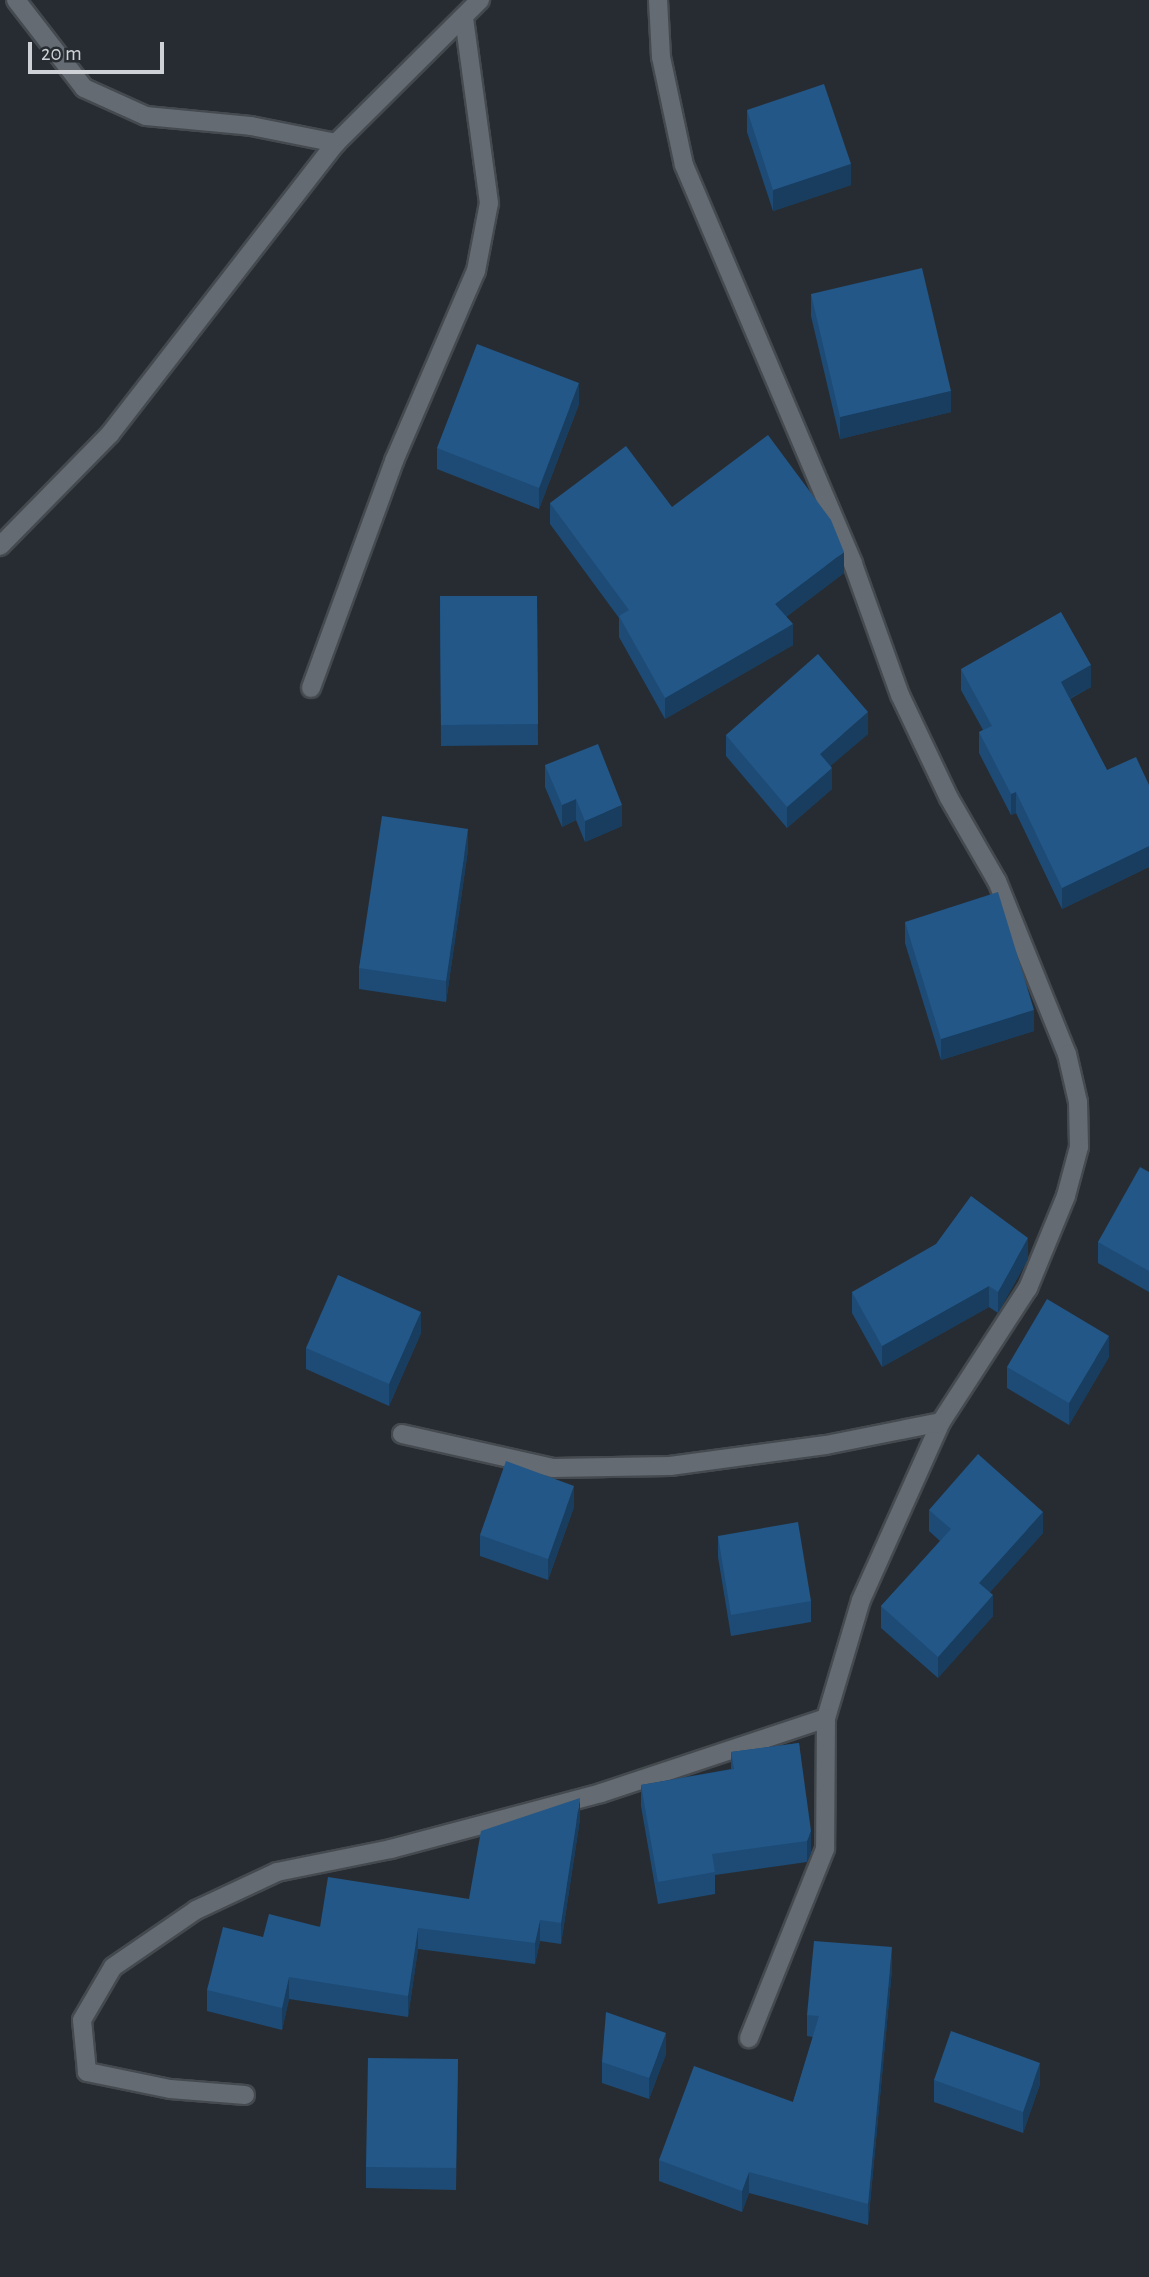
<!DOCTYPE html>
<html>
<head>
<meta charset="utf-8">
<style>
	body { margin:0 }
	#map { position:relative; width:1149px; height:2277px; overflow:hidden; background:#272c32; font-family:"Alegreya Sans",sans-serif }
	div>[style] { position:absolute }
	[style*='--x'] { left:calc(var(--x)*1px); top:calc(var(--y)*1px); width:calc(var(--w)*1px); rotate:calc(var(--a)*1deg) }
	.roads { filter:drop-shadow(2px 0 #444a4f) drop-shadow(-2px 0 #444a4f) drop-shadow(0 2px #444a4f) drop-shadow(0 -2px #444a4f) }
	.lane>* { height:18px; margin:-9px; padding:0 9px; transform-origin:9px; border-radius:9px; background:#646b72 }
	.street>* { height:18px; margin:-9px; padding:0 9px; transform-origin:9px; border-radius:9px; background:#646b72 }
	.wall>* { inset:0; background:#1d4b75 }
	.shaded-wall>* { inset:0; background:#183d5f }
	.building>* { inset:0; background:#225788 }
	span { translate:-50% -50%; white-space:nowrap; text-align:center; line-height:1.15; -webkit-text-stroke:7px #272c32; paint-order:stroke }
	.scale { position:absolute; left:28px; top:42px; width:136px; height:32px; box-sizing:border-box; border:4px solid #ced2d6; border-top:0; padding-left:9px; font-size:21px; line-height:24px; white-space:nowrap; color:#ced2d6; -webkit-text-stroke:5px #272c32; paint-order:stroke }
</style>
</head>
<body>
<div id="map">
	<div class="roads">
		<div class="lane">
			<div style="--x:16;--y:0;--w:111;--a:52.3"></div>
			<div style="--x:84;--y:88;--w:68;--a:24.3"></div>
			<div style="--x:146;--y:116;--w:105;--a:5.4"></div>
			<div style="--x:251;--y:126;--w:87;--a:11.3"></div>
		</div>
		<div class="street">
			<div style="--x:658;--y:0;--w:57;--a:87"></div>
			<div style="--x:661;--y:57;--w:110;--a:78"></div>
			<div style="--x:684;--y:165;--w:433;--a:67"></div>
			<div style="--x:853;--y:564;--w:139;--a:70.3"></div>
			<div style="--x:900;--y:695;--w:114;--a:64.6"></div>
			<div style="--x:949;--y:798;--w:96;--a:60"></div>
			<div style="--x:997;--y:881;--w:187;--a:68"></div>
			<div style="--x:1067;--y:1054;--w:49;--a:77.1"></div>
			<div style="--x:1078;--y:1102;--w:45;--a:88.7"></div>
			<div style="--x:1079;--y:1147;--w:51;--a:104.9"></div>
			<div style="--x:1066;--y:1196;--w:100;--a:112.4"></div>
			<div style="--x:1028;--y:1288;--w:160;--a:123"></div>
			<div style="--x:941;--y:1422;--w:195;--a:114.2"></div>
			<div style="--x:861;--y:1600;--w:123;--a:106.5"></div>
			<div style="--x:826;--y:1718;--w:131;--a:90.4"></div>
			<div style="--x:825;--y:1849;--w:204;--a:111.9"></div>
			<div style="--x:0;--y:546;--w:157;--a:-45.5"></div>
			<div style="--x:110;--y:434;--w:368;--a:-52.2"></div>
			<div style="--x:336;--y:143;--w:203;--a:-44.8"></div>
			<div style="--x:311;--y:688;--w:242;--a:-69.9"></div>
			<div style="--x:394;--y:461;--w:207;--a:-66.7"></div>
			<div style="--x:476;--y:271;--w:69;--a:-79.2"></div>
			<div style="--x:489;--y:203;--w:186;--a:-97.7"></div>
			<div style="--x:402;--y:1434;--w:155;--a:12.7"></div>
			<div style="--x:553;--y:1468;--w:117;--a:-1"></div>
			<div style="--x:670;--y:1466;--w:157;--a:-7.7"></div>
			<div style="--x:826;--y:1445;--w:117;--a:-11.3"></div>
			<div style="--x:245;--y:2095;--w:75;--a:-175.4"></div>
			<div style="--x:170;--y:2089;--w:85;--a:-168.4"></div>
			<div style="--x:87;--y:2072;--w:52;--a:-95.5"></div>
			<div style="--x:82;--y:2020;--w:61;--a:-59.7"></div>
			<div style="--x:113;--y:1967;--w:101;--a:-34.5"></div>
			<div style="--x:196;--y:1910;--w:89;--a:-25.1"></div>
			<div style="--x:277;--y:1872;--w:116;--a:-11.4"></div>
			<div style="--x:391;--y:1849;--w:217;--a:-14.9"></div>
			<div style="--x:601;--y:1793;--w:237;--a:-18.4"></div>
		</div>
	</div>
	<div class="wall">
		<div style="clip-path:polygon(747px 110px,851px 185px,773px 211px,747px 132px)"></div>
		<div style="clip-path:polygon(811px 294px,951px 412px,840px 439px,811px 316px)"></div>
		<div style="clip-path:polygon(579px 404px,539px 509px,437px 469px,437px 448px)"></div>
		<div style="clip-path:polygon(550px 503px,672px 507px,844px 573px,786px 617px,793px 645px,665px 719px,619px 637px,619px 618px,550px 524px)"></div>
		<div style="clip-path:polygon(440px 596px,537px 596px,538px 745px,441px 746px)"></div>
		<div style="clip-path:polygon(961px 669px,1091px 687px,1070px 699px,1107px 770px,1149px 785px,1149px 867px,1062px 909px,1016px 813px,1011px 815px,979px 753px,979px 732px,983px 730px,961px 690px)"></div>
		<div style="clip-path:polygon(868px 734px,830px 766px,832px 789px,787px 828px,726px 756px,726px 735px)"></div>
		<div style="clip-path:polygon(545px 765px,622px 826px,585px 842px,576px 820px,562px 827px,545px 787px)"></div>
		<div style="clip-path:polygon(468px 850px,446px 1002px,359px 989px,359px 968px)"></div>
		<div style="clip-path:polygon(905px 922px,1034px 1031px,941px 1060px,905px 943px)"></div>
		<div style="clip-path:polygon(1149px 1172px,1149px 1292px,1098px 1263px,1098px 1242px)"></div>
		<div style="clip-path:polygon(1028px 1259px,998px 1313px,989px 1307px,882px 1367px,852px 1313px,852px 1292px)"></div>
		<div style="clip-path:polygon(421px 1333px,389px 1406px,306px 1369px,306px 1348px)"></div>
		<div style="clip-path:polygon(1109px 1357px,1069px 1425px,1007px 1388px,1007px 1367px)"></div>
		<div style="clip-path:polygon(574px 1507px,548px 1580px,480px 1556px,480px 1535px)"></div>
		<div style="clip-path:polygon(929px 1510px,1043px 1533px,990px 1592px,993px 1616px,938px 1678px,881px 1628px,881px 1606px,940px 1541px,929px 1531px)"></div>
		<div style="clip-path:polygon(718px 1536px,811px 1601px,811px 1622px,731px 1636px,718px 1557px)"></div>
		<div style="clip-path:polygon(799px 1743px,811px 1853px,807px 1862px,715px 1875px,715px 1894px,658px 1904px,641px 1806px,641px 1785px,731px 1769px,731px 1752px)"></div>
		<div style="clip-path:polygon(580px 1819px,561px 1944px,540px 1941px,535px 1964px,418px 1949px,408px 2017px,289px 1999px,282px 2030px,207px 2011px,207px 1990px,263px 1937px,469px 1899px)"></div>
		<div style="clip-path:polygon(892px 1969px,868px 2225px,749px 2193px,742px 2212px,659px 2181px,659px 2160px,793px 2102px,813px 2037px,807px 2036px,807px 2015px)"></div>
		<div style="clip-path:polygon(666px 2054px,649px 2099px,602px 2083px,602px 2062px)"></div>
		<div style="clip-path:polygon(458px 2059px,456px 2190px,366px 2188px,366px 2167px)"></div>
		<div style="clip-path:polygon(934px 2080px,1040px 2084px,1023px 2133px,934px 2102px)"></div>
	</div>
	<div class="shaded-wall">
		<div style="clip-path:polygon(851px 164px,851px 185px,773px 211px,773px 190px)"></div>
		<div style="clip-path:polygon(579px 383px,579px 404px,539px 509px,539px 488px)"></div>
		<div style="clip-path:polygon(951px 391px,951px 412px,840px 439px,840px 417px)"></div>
		<div style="clip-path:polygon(844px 552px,844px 573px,775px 625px,775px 604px)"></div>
		<div style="clip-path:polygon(793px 624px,793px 645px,665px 719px,665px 698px)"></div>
		<div style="clip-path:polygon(1091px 665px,1091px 687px,1061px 703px,1061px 682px)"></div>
		<div style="clip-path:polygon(868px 712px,868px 734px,820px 775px,820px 754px)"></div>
		<div style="clip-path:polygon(832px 768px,832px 789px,787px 828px,787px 807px)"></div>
		<div style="clip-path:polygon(1016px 792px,1016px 813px,1011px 815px,1011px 794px)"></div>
		<div style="clip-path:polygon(576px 799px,576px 820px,562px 827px,562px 805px)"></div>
		<div style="clip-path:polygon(622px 805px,622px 826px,585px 842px,585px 821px)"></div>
		<div style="clip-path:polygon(468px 829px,468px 850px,446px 1002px,446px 981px)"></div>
		<div style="clip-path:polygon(1149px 846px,1149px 867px,1062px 909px,1062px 888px)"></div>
		<div style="clip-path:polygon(1034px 1010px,1034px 1031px,941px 1060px,941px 1039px)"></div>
		<div style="clip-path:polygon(1028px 1238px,1028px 1259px,998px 1313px,998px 1292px)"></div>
		<div style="clip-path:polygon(989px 1286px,989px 1307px,882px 1367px,882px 1346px)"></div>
		<div style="clip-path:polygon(421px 1312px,421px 1333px,389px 1406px,389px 1384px)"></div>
		<div style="clip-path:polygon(1109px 1336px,1109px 1357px,1069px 1425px,1069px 1403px)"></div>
		<div style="clip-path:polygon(574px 1486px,574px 1507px,548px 1580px,548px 1559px)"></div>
		<div style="clip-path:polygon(1043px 1512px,1043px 1533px,979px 1604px,979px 1583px)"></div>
		<div style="clip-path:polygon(993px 1595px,993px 1616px,938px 1678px,938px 1657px)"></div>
		<div style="clip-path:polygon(580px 1798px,580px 1819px,561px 1944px,561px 1923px)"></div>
		<div style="clip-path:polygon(811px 1831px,811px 1853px,807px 1862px,807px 1841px)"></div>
		<div style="clip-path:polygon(540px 1920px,540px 1941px,535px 1964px,535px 1943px)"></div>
		<div style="clip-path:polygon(418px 1928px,418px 1949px,408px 2017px,408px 1996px)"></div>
		<div style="clip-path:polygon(892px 1947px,892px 1969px,868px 2225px,868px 2204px)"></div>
		<div style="clip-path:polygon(289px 1977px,289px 1999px,282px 2030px,282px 2008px)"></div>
		<div style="clip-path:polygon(666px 2033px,666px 2054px,649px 2099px,649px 2078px)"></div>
		<div style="clip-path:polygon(1040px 2063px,1040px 2084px,1023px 2133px,1023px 2112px)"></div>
		<div style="clip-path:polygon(749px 2172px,749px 2193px,742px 2212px,742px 2191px)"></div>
	</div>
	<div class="building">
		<div style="clip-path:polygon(824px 84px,851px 164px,773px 190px,747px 110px)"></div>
		<div style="clip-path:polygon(922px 268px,951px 391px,840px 417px,811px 294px)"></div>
		<div style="clip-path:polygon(477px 344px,579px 383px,539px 488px,437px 448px)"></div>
		<div style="clip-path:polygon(768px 435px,831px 520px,844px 552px,775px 604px,793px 624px,665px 698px,619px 616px,629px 610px,550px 503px,626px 446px,672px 507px)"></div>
		<div style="clip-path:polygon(440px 596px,537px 596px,538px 724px,441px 725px)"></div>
		<div style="clip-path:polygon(1061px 612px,1091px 665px,1061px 682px,1107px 770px,1136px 757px,1149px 785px,1149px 846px,1062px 888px,1016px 792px,1011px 794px,979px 732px,992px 726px,961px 669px)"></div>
		<div style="clip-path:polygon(818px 654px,868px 712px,820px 754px,832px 768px,787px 807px,726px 735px)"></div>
		<div style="clip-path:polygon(598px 744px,622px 805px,585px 821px,576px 799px,562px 805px,545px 765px)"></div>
		<div style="clip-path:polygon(382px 816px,468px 829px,446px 981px,359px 968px)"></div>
		<div style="clip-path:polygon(998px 892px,1034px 1010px,941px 1039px,905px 922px)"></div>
		<div style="clip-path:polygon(1140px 1167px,1149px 1172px,1149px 1271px,1098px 1242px)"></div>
		<div style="clip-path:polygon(971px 1196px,1028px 1238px,998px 1292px,989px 1286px,882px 1346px,852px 1292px,936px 1244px)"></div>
		<div style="clip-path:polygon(338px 1275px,421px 1312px,389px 1384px,306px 1348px)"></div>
		<div style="clip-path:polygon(1047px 1299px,1109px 1336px,1069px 1403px,1007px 1367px)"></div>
		<div style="clip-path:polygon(978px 1454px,1043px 1512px,979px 1583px,993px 1595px,938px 1657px,881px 1606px,951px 1529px,929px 1510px)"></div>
		<div style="clip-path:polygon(506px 1461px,574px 1486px,548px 1559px,480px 1535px)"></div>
		<div style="clip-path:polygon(798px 1522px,811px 1601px,731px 1615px,718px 1536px)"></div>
		<div style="clip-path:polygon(799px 1743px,811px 1831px,807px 1841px,712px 1854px,715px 1872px,658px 1882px,641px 1785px,734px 1769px,731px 1752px)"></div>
		<div style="clip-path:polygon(580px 1798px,561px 1923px,540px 1920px,535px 1943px,418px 1928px,408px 1996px,289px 1977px,282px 2008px,207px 1990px,223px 1927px,263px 1937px,269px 1914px,320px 1927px,328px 1877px,469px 1899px,481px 1831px)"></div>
		<div style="clip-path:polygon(814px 1941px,892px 1947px,868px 2204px,749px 2172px,742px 2191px,659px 2160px,694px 2066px,793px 2102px,819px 2016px,807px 2015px)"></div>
		<div style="clip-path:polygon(606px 2012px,666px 2033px,649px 2078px,602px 2062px)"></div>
		<div style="clip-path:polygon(951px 2031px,1040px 2063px,1023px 2112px,934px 2080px)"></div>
		<div style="clip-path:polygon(368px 2058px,458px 2059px,456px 2168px,366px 2167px)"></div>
	</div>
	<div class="scale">20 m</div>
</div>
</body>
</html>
